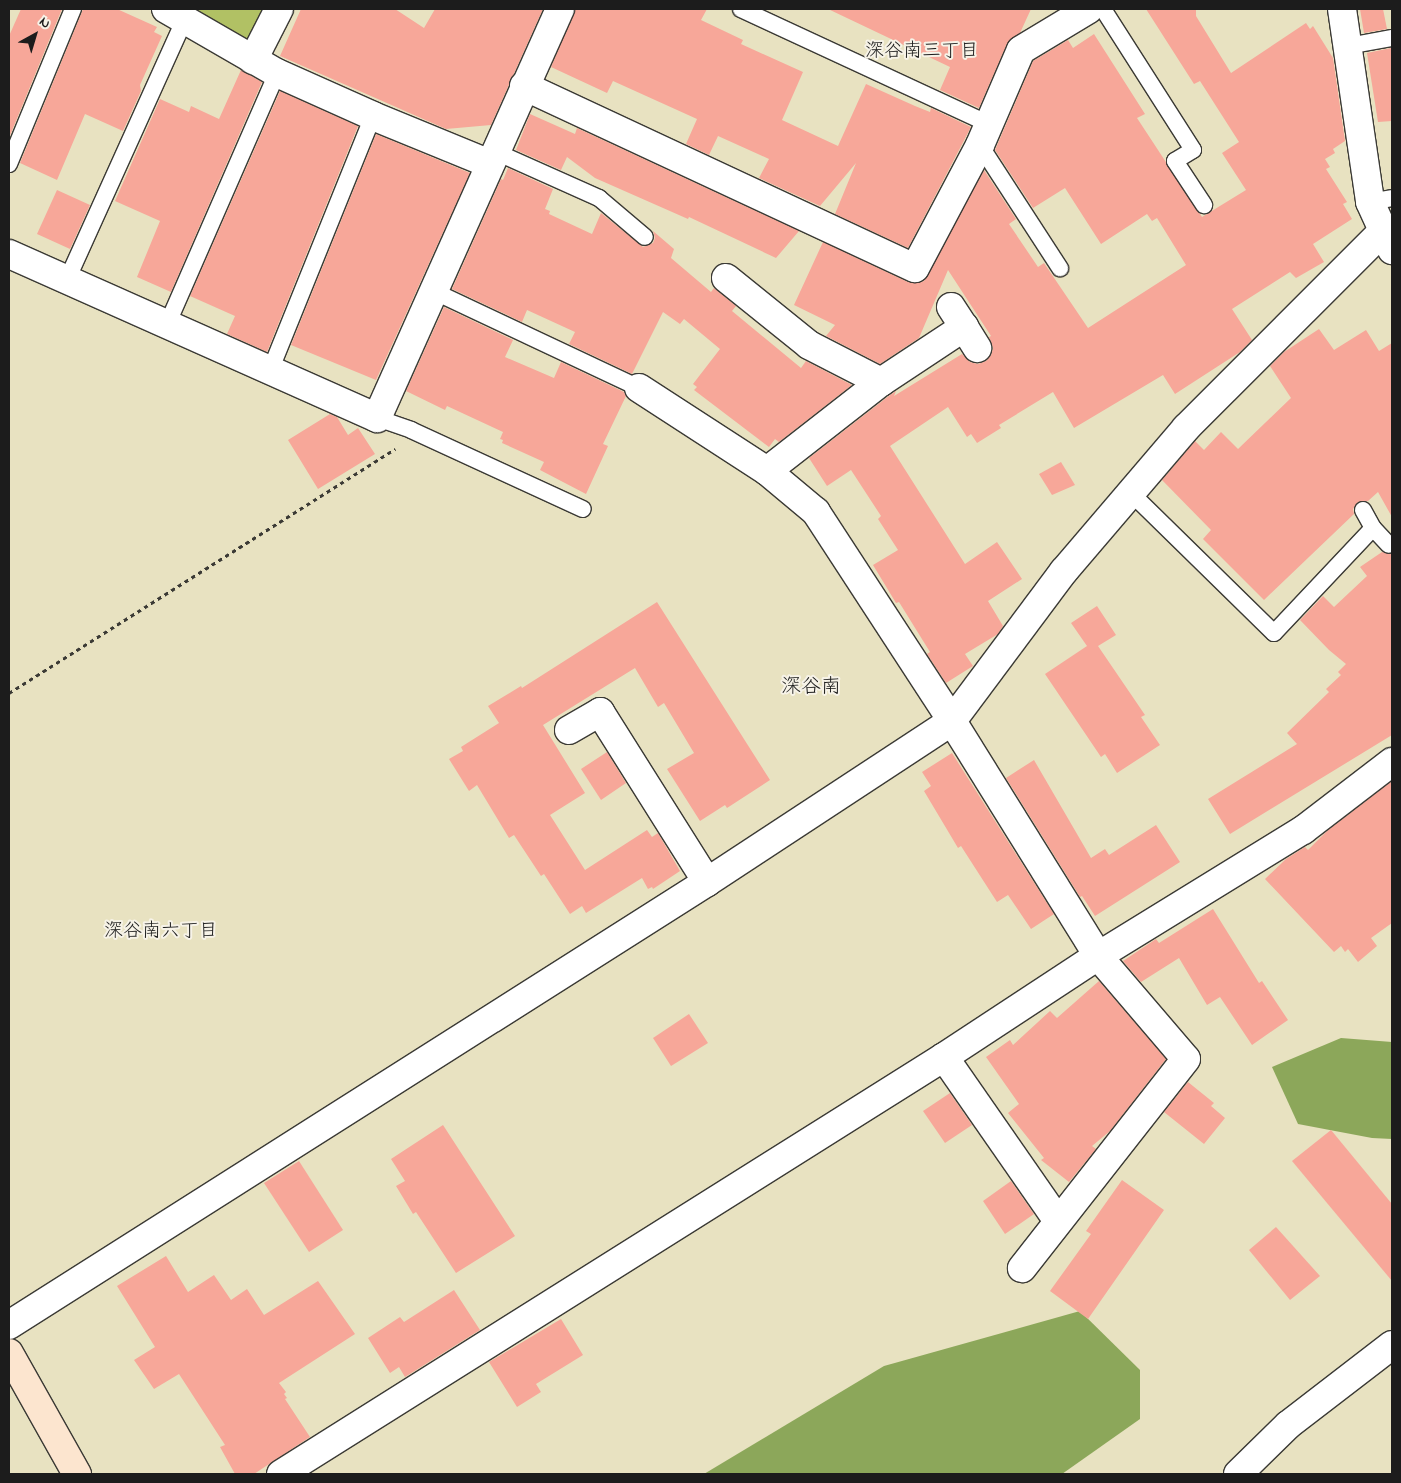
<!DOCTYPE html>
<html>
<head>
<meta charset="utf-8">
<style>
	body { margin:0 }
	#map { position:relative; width:1401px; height:1483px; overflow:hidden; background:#e8e2c1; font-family:"Indie Flower","Klee One",sans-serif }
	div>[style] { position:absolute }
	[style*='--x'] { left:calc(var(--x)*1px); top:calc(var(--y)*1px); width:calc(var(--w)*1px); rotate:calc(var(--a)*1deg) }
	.green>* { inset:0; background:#b1c164 }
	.forest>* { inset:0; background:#8ca75a }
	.building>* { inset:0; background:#f7a799 }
	.path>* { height:3px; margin-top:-1.5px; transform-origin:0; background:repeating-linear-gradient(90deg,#3b3a35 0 4px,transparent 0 8px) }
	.roads { filter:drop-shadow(1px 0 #3b3a35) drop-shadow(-1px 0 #3b3a35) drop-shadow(0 1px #3b3a35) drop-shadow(0 -1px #3b3a35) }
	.lane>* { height:16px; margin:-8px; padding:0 8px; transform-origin:8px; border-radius:8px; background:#fff }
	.street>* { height:28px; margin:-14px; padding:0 14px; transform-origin:14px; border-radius:14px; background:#fff }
	.secondary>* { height:28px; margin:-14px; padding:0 14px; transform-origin:14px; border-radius:14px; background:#fce5cf }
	span { translate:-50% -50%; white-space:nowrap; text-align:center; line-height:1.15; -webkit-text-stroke:4px #f7f3e8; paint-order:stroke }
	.neighbourhood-label { font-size:19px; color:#1c1c1c }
	.quarter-label { font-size:20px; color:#1c1c1c }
	.frame { position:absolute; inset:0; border:10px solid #1c1c1c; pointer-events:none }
	.north { position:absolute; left:10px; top:10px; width:50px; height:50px; -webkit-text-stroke:4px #f7f3e8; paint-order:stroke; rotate:39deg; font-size:14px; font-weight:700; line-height:20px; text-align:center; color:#1c1c1c }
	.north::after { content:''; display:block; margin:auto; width:18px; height:22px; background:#1c1c1c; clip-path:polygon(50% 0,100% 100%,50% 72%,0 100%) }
</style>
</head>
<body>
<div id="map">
	<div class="green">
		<div style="clip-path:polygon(192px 9px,270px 9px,257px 38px,245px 41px)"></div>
	</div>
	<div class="forest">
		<div style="clip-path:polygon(1341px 1038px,1392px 1042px,1392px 1139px,1372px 1138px,1298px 1124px,1272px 1067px)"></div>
		<div style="clip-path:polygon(1080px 1311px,1140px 1370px,1140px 1419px,1062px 1474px,704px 1474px,884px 1366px)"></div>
	</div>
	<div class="building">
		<div style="clip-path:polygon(21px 9px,62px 9px,9px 138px,9px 36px)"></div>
		<div style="clip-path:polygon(83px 9px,117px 9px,157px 27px,154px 32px,162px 36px,140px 85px,141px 91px,123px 131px,85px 114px,57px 180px,20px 163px)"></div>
		<div style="clip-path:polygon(301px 9px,395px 9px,424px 28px,435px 9px,543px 9px,491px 125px,446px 129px,280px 56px)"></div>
		<div style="clip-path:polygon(575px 9px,707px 9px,701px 20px,743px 40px,741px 44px,803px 72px,782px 120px,838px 146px,866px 84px,915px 106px,930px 112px,931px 108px,971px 127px,908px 248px,835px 214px,856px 163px,820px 206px,759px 178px,769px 159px,718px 136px,709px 155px,686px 144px,697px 119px,613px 81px,607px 93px,551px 67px)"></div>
		<div style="clip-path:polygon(828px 9px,1031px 9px,1020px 33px,1007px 44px,979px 108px,940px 90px,950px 67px)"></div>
		<div style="clip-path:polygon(1146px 9px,1196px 9px,1196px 16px,1231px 73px,1306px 23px,1310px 29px,1313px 26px,1333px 58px,1345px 141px,1333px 149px,1335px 153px,1325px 159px,1330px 167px,1326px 169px,1347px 202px,1343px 204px,1352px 219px,1313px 244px,1324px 262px,1296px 278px,1290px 272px,1232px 309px,1252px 340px,1240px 352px,1175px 394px,1163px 375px,1074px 428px,1053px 392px,999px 425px,1001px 428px,977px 443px,971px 434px,967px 437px,948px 407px,890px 446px,965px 564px,997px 542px,1022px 579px,988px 601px,1003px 626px,998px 634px,965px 654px,973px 666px,946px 683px,927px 654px,930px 652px,899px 602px,896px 603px,873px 565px,898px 550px,878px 519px,881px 516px,851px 470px,827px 486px,809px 458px,890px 395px,896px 391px,894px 396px,962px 354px,970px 362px,978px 364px,986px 361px,991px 355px,993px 348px,989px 337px,991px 336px,948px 270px,919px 338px,880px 364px,826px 336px,835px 325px,794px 305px,823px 242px,908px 282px,917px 283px,924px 281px,984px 170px,1016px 219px,1009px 224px,1038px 267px,1044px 263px,1088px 328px,1186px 265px,1157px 218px,1152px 221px,1147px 214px,1101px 244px,1065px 188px,1033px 208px,995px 150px,1033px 61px,1068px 40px,1073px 48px,1094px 34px,1145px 114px,1137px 118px,1202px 217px,1246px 190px,1222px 153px,1239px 142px,1200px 81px,1194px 84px)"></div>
		<div style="clip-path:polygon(1360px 9px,1383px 9px,1387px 29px,1364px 33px)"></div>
		<div style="clip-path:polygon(1391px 48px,1392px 121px,1378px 122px,1367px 53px)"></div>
		<div style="clip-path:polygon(241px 70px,262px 82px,171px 292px,137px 277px,160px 221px,115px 201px,160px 99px,189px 112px,191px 106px,219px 119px)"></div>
		<div style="clip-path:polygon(280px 91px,358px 126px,267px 352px,227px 334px,235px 316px,190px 296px)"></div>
		<div style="clip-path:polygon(530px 114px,575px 134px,577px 128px,799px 231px,776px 258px,689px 217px,688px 219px,595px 178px,567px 157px,561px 170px,516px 150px)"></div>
		<div style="clip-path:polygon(376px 134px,470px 173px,376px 380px,291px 345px)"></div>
		<div style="clip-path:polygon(508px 168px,553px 189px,545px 209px,550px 211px,549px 214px,592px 234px,601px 213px,643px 247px,653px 243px,655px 238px,653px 231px,674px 249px,671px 258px,711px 292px,714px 288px,736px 306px,732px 311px,801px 368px,806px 361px,852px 385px,779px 442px,775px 439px,769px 447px,694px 390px,697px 387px,693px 384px,720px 349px,684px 319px,680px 324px,663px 312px,632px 374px,569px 344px,575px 332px,527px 310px,522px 322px,452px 289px,501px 179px,503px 180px)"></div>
		<div style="clip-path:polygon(57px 190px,90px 205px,70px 249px,37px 234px)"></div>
		<div style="clip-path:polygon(444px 307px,513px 340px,505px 357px,554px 378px,561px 362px,624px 392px,626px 396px,603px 444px,608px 446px,586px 494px,540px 470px,544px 462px,502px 443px,503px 440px,500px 439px,503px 432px,447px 406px,445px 410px,406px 391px)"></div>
		<div style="clip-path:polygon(1319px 329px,1334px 350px,1366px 330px,1379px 351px,1392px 343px,1392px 517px,1378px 492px,1368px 501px,1358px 502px,1353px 509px,1354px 514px,1264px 600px,1203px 539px,1211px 530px,1162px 480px,1195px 441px,1204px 450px,1221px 432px,1238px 449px,1291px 398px,1270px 366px,1284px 352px)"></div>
		<div style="clip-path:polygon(330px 414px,337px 417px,348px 435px,358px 428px,375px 454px,318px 489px,288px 440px)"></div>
		<div style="clip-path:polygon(1061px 462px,1075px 485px,1052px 495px,1039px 474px)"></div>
		<div style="clip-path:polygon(1382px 552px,1392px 554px,1392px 735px,1230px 834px,1208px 799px,1297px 744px,1287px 733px,1329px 692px,1326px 689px,1341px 675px,1338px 672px,1346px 664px,1329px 650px,1300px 620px,1323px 596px,1334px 607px,1367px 576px,1360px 567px)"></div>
		<div style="clip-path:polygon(657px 602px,770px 780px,727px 808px,725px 805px,700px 821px,667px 769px,694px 753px,664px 703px,658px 707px,635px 668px,543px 725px,585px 793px,550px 815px,585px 870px,647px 830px,652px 837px,658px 833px,680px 871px,653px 889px,652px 887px,648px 889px,642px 878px,586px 913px,582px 906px,570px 914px,544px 874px,541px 876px,514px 835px,509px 838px,477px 785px,469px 791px,449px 759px,463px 751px,461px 747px,499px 723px,488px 706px,521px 686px,522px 688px)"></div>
		<div style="clip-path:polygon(1097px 606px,1116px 635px,1098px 646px,1145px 715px,1141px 717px,1160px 745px,1117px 773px,1105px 754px,1101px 757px,1045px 674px,1087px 646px,1071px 623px)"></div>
		<div style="clip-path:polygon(607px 752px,626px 783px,601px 800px,581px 769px)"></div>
		<div style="clip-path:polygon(952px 753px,1054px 914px,1031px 929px,1008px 895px,997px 902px,961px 846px,958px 848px,924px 791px,931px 786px,922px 772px)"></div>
		<div style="clip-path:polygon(1034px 760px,1091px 858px,1105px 849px,1109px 855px,1156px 825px,1180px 862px,1095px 916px,1082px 896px,1080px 897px,1006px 778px)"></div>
		<div style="clip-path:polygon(1392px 781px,1392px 923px,1371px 938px,1377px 946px,1358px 962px,1348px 949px,1345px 952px,1341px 946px,1334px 952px,1265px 879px,1286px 859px,1305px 847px,1308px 850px,1327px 831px)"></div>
		<div style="clip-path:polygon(1213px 909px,1259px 983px,1262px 981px,1288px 1020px,1252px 1045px,1220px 997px,1207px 1005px,1179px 958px,1141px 982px,1123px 961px,1156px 939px,1159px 943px)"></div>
		<div style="clip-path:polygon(1099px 981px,1166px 1059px,1110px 1131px,1092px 1146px,1096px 1149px,1069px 1182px,1041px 1160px,1044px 1158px,1008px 1113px,1019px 1104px,986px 1057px,1010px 1040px,1013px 1045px,1050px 1011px,1057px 1018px)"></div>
		<div style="clip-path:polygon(689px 1014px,708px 1043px,671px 1066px,653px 1038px)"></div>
		<div style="clip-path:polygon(1188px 1082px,1214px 1103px,1211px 1106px,1225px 1118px,1204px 1144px,1164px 1112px)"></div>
		<div style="clip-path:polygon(950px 1093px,972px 1125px,945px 1143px,923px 1111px)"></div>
		<div style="clip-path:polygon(443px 1125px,515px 1236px,456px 1273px,416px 1212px,413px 1214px,396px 1186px,405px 1181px,391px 1159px)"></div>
		<div style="clip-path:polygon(1331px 1130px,1392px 1204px,1392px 1281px,1292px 1161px)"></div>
		<div style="clip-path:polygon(299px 1161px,343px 1230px,309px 1252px,264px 1183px)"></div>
		<div style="clip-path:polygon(1122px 1180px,1164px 1210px,1088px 1319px,1050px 1291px,1091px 1234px,1086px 1231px)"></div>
		<div style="clip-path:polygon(1011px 1181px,1034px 1214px,1005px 1234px,983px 1201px)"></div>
		<div style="clip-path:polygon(1276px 1227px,1320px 1276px,1290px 1300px,1249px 1250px)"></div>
		<div style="clip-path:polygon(166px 1256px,188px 1292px,214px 1275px,231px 1300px,247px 1289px,264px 1315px,318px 1281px,355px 1334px,279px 1383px,286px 1392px,284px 1394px,287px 1398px,285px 1399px,310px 1437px,254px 1474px,235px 1474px,220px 1447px,225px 1445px,179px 1374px,154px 1389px,134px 1360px,155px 1347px,117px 1286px)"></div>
		<div style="clip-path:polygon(454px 1290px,480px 1330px,405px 1377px,399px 1367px,390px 1373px,368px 1338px,400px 1317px,404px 1322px)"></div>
		<div style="clip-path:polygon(561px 1319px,583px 1355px,536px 1384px,541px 1392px,517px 1407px,489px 1362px)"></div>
	</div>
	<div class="path">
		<div style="--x:9;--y:693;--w:457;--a:-32.3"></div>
	</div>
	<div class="roads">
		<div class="lane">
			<div style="--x:741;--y:9;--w:273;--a:24.9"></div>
			<div style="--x:1103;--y:9;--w:167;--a:57.4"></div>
			<div style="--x:1193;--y:150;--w:21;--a:149"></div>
			<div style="--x:1175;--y:161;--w:53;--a:56.6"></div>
			<div style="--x:1348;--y:46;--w:45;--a:-10.3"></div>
			<div style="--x:980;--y:145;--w:147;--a:57"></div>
			<div style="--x:496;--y:152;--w:113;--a:24.1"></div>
			<div style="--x:599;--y:198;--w:60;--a:40.3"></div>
			<div style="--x:9;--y:164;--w:168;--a:-67.6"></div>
			<div style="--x:1370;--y:202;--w:22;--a:-10"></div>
			<div style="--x:67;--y:280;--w:284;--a:-65.7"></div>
			<div style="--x:433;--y:291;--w:228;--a:25.2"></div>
			<div style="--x:167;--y:325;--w:275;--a:-66.4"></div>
			<div style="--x:270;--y:371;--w:275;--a:-68"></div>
			<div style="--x:377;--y:418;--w:36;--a:19"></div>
			<div style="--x:411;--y:430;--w:189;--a:24.7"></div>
			<div style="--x:1131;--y:493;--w:200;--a:44.4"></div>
			<div style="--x:1274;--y:633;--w:144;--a:-46.7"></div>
			<div style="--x:1363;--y:510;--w:21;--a:61"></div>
			<div style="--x:1373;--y:528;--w:23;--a:47"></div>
		</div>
		<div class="street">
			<div style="--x:166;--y:9;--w:128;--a:30"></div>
			<div style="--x:277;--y:73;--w:105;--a:24.1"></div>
			<div style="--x:373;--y:116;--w:126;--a:22.3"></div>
			<div style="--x:1342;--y:9;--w:195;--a:81.7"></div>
			<div style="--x:1370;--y:202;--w:53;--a:65.4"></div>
			<div style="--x:253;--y:60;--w:57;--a:-63"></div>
			<div style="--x:524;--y:86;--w:431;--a:25"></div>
			<div style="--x:915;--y:268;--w:139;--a:-62.1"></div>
			<div style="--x:980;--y:145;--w:103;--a:-66.7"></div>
			<div style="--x:1021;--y:50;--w:79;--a:-31.1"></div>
			<div style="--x:9;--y:254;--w:403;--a:24"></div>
			<div style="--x:377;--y:418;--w:448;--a:-65.9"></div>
			<div style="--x:726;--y:278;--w:107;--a:38.9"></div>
			<div style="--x:809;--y:345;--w:81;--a:27.2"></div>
			<div style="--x:881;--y:382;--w:100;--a:-33.5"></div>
			<div style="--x:964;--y:327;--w:25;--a:58"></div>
			<div style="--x:951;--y:307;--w:24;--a:57"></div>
			<div style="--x:639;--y:388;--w:153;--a:33"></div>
			<div style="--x:767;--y:471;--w:64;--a:39.9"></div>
			<div style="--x:816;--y:512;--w:249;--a:56.9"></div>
			<div style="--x:952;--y:721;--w:277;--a:58.1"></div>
			<div style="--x:1098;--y:956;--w:135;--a:49.5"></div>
			<div style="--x:1186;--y:1059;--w:266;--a:128.1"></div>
			<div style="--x:767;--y:471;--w:145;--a:-38"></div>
			<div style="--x:569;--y:730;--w:36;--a:-30"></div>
			<div style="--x:600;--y:712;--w:201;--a:57.8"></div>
			<div style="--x:944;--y:1057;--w:200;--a:55.2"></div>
			<div style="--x:9;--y:1325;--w:827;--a:-32.4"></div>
			<div style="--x:707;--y:882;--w:293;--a:-33.3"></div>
			<div style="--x:952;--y:721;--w:187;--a:-53.3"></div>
			<div style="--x:1064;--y:571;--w:188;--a:-49.5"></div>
			<div style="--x:1186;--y:428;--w:277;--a:-45"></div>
			<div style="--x:281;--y:1474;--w:783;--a:-32.17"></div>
			<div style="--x:944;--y:1057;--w:184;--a:-33.3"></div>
			<div style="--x:1098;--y:956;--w:241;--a:-31.6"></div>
			<div style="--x:1303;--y:830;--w:112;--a:-37.4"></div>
			<div style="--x:1238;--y:1474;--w:70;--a:-44.4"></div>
			<div style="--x:1288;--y:1425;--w:131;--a:-37.6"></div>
		</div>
		<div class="secondary">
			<div style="--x:9;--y:1353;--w:139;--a:60.7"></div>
		</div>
	</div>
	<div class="neighbourhood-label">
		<span style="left:922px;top:52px">深谷南三丁目</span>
		<span style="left:161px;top:932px">深谷南六丁目</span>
	</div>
	<div class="quarter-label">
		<span style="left:811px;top:687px">深谷南</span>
	</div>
	<div class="frame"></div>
	<div class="north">N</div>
</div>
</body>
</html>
